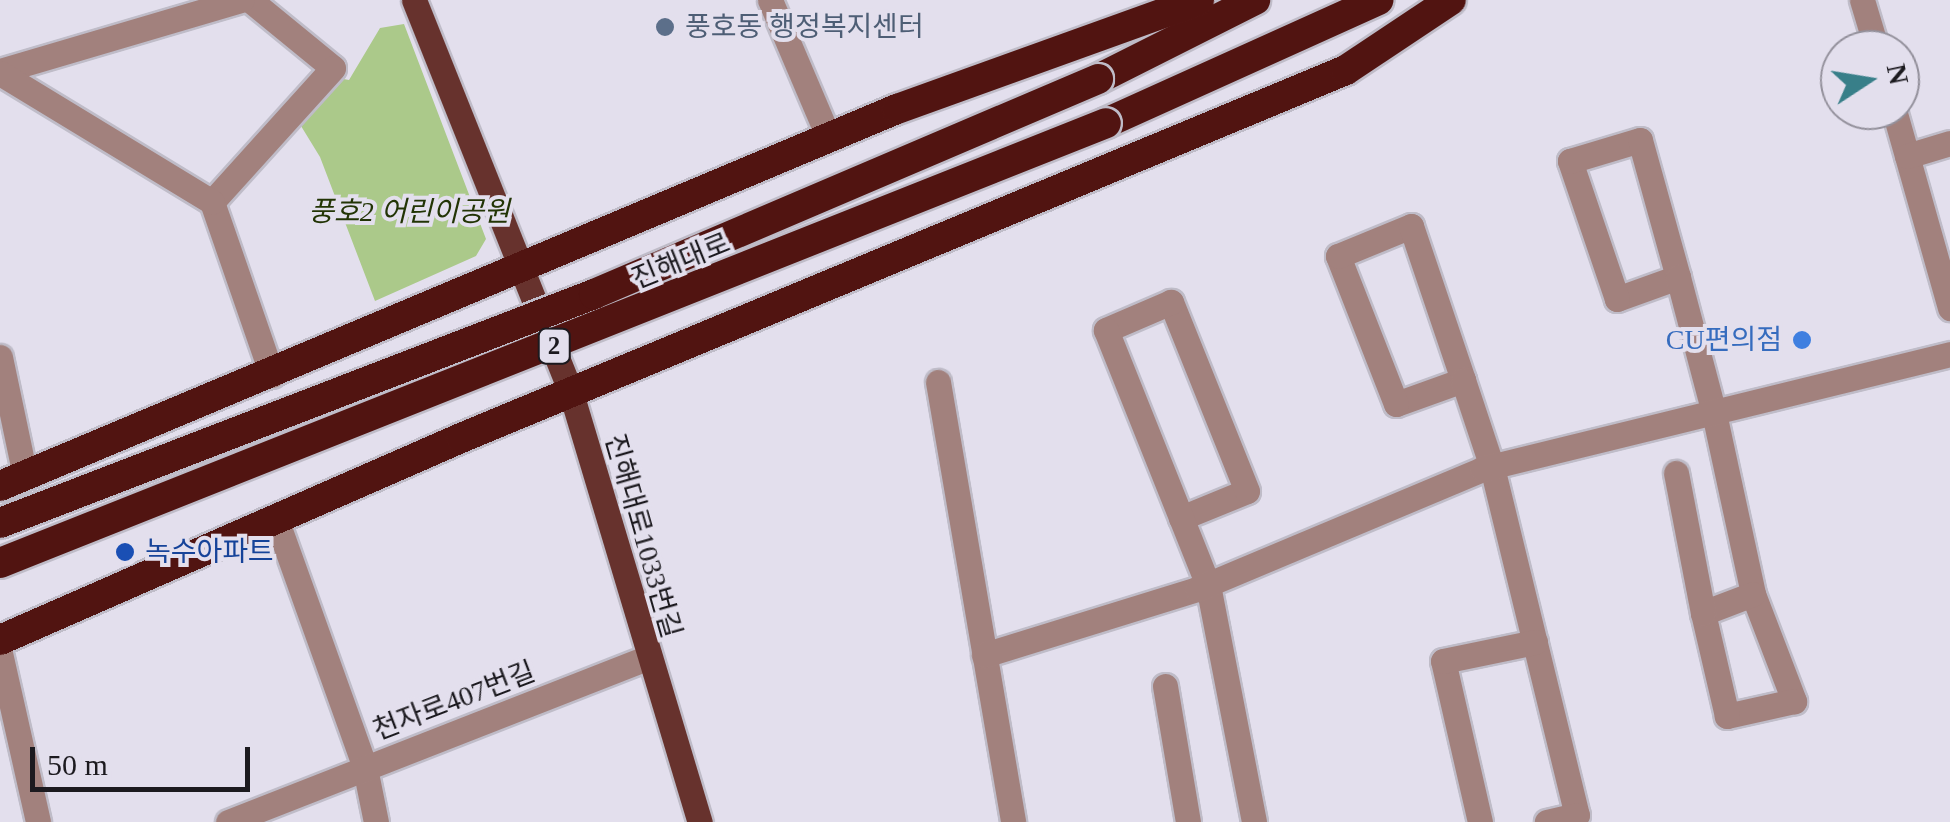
<!DOCTYPE html>
<html>
<head>
<meta charset="utf-8">
<style>
	body { margin:0 }
	#map { position:relative; width:1950px; height:822px; overflow:hidden; background:#e3dfed; font-family:"Times New Roman","Noto Sans KR",serif }
	div>[style] { position:absolute }
	[style*='--x'] { left:calc(var(--x)*1px); top:calc(var(--y)*1px); width:calc(var(--w)*1px); rotate:calc(var(--a)*1deg) }
	.green>* { inset:0; background:#abc98a }
	.roads { filter:drop-shadow(2px 0 #bfbcc8) drop-shadow(-2px 0 #bfbcc8) drop-shadow(0 2px #bfbcc8) drop-shadow(0 -2px #bfbcc8) }
	.minor>* { height:25px; margin:-12.5px; padding:0 12.5px; transform-origin:12.5px; border-radius:12.5px; background:#a2817d }
	.major>* { height:25px; margin:-12.5px; padding:0 12.5px; transform-origin:12.5px; border-radius:12.5px; background:#67322d }
	.highway>* { height:30px; margin:-15px; padding:0 15px; transform-origin:15px; border-radius:15px; background:#511411 }
	.bridges { filter:drop-shadow(2px 0 #bfbcc8) drop-shadow(-2px 0 #bfbcc8) drop-shadow(0 2px #bfbcc8) drop-shadow(0 -2px #bfbcc8) }
	.highway-bridge>* { height:30px; margin:-15px; padding:0 15px; transform-origin:15px; border-radius:15px; background:#511411 }
	.dots>* { width:28px; height:28px; translate:-50% -50%; box-sizing:border-box; border:5px solid #e3dfed; border-radius:50% }
	span { translate:-50% -50%; white-space:nowrap; text-align:center; line-height:1.15; -webkit-text-stroke:8px #e3dfed; paint-order:stroke }
	.shield-label span { padding:2px 8px; background:#e3dfed; border:2px solid; border-radius:8px; -webkit-text-stroke-width:0 }
	.shield-label { font-size:25px; color:#1c1a1f; font-weight:700 }
	.service-label { font-size:28px; color:#4e5e75 }
	.left { translate:0 -50%; text-align:left }
	.park-label { font-size:28px; color:#223405; font-style:italic }
	.street-label { font-size:28px; color:#1c1a1f }
	.shop-label { font-size:28px; color:#366cbe }
	.right { translate:-100% -50%; text-align:right }
	.transit-label { font-size:28px; color:#164399 }
	.north { position:absolute; left:1820px; top:30px; width:100px; height:100px; box-sizing:border-box; background:#e3dfed; border:2px solid #93909b; border-radius:50%; rotate:78deg; font-size:28px; font-weight:700; line-height:40px; text-align:center; color:#1c1a1f }
	.north::after { content:''; display:block; margin:auto; width:35px; height:45px; background:#387f89; clip-path:polygon(50% 0,100% 100%,50% 72%,0 100%) }
	.scale { position:absolute; left:30px; top:747px; width:220px; height:45px; box-sizing:border-box; border:5px solid #1c1a1f; border-top:0; padding-left:12px; font-size:30px; line-height:35px; white-space:nowrap; color:#1c1a1f; -webkit-text-stroke:8px #e3dfed; paint-order:stroke }
</style>
</head>
<body>
<div id="map">
	<div class="green">
		<div style="clip-path:polygon(404px 24px,486px 239px,476px 256px,375px 301px,320px 157px,301px 126px,338px 78px,349px 80px,380px 28px)"></div>
	</div>
	<div class="roads">
		<div class="minor">
			<div style="--x:250;--y:0;--w:107;--a:39.3"></div>
			<div style="--x:333;--y:68;--w:181;--a:132.1"></div>
			<div style="--x:212;--y:202;--w:183;--a:70.9"></div>
			<div style="--x:770;--y:0;--w:150;--a:66.9"></div>
			<div style="--x:1862;--y:0;--w:52;--a:73.3"></div>
			<div style="--x:0;--y:71;--w:252;--a:-16.4"></div>
			<div style="--x:0;--y:73;--w:248;--a:31.3"></div>
			<div style="--x:1894;--y:110;--w:206;--a:74.2"></div>
			<div style="--x:1907;--y:156;--w:45;--a:-16.8"></div>
			<div style="--x:1678;--y:277;--w:65;--a:160.2"></div>
			<div style="--x:1617;--y:299;--w:146;--a:-108.8"></div>
			<div style="--x:1570;--y:161;--w:73;--a:-16.7"></div>
			<div style="--x:1640;--y:140;--w:142;--a:74.5"></div>
			<div style="--x:1678;--y:277;--w:141;--a:75.2"></div>
			<div style="--x:1714;--y:413;--w:185;--a:77.8"></div>
			<div style="--x:1753;--y:594;--w:115;--a:69"></div>
			<div style="--x:1794;--y:701;--w:69;--a:167.4"></div>
			<div style="--x:1727;--y:716;--w:106;--a:-103.1"></div>
			<div style="--x:1703;--y:613;--w:53;--a:-20.8"></div>
			<div style="--x:0;--y:357;--w:122;--a:78.1"></div>
			<div style="--x:1463;--y:380;--w:71;--a:160.3"></div>
			<div style="--x:1396;--y:404;--w:159;--a:-111.4"></div>
			<div style="--x:1338;--y:256;--w:79;--a:-22.3"></div>
			<div style="--x:1411;--y:226;--w:163;--a:71.3"></div>
			<div style="--x:1463;--y:380;--w:92;--a:71.6"></div>
			<div style="--x:1492;--y:467;--w:358;--a:76.3"></div>
			<div style="--x:1577;--y:815;--w:31;--a:167"></div>
			<div style="--x:938;--y:382;--w:446;--a:80.3"></div>
			<div style="--x:1676;--y:473;--w:143;--a:79.1"></div>
			<div style="--x:1181;--y:518;--w:71;--a:-22.2"></div>
			<div style="--x:1247;--y:491;--w:204;--a:-111.9"></div>
			<div style="--x:1171;--y:302;--w:71;--a:156.7"></div>
			<div style="--x:1106;--y:330;--w:275;--a:68.2"></div>
			<div style="--x:1208;--y:585;--w:241;--a:79"></div>
			<div style="--x:276;--y:519;--w:264;--a:70.3"></div>
			<div style="--x:365;--y:768;--w:55;--a:78.5"></div>
			<div style="--x:0;--y:653;--w:173;--a:77.3"></div>
			<div style="--x:984;--y:655;--w:223;--a:-17.2"></div>
			<div style="--x:1197;--y:589;--w:309;--a:-22.8"></div>
			<div style="--x:1482;--y:469;--w:482;--a:-13.8"></div>
			<div style="--x:1165;--y:686;--w:138;--a:80.4"></div>
			<div style="--x:228;--y:822;--w:450;--a:-21.4"></div>
			<div style="--x:1480;--y:822;--w:165;--a:-102.9"></div>
			<div style="--x:1443;--y:661;--w:94;--a:-11.7"></div>
		</div>
		<div class="major">
			<div style="--x:414;--y:0;--w:423;--a:68.2"></div>
			<div style="--x:571;--y:393;--w:448;--a:73.3"></div>
		</div>
		<div class="highway">
			<div style="--x:1098;--y:79;--w:176;--a:-26.7"></div>
			<div style="--x:1106;--y:123;--w:299;--a:-24.3"></div>
			<div style="--x:0;--y:486;--w:973;--a:-22.8"></div>
			<div style="--x:897;--y:109;--w:321;--a:-19.8"></div>
			<div style="--x:0;--y:640;--w:503;--a:-23.66"></div>
			<div style="--x:461;--y:438;--w:958;--a:-22.58"></div>
			<div style="--x:1346;--y:70;--w:126;--a:-33.7"></div>
		</div>
	</div>
	<div class="bridges">
		<div class="highway-bridge">
			<div style="--x:0;--y:523;--w:637;--a:-21.08"></div>
			<div style="--x:594;--y:294;--w:548;--a:-23.1"></div>
			<div style="--x:0;--y:563;--w:1190;--a:-21.69"></div>
		</div>
	</div>
	<div class="dots">
		<div style="left:665px;top:27px;background:#5c6f8a"></div>
		<div style="left:1802px;top:340px;background:#3f7fe0"></div>
		<div style="left:125px;top:552px;background:#1a4fb4"></div>
	</div>
	<div class="shield-label">
		<span style="left:554px;top:346px">2</span>
	</div>
	<div class="service-label">
		<span class="left" style="left:685px;top:27px">풍호동 행정복지센터</span>
	</div>
	<div class="park-label">
		<span style="left:409px;top:212px">풍호2 어린이공원</span>
	</div>
	<div class="street-label">
		<span style="left:681px;top:261px;rotate:-22deg">진해대로</span>
		<span style="left:643px;top:536px;rotate:74deg">진해대로1033번길</span>
		<span style="left:454px;top:701px;rotate:-21deg">천자로407번길</span>
	</div>
	<div class="shop-label">
		<span class="right" style="left:1782px;top:340px">CU편의점</span>
	</div>
	<div class="transit-label">
		<span class="left" style="left:145px;top:552px">녹수아파트</span>
	</div>
	<div class="north">N</div>
	<div class="scale">50 m</div>
</div>
</body>
</html>
